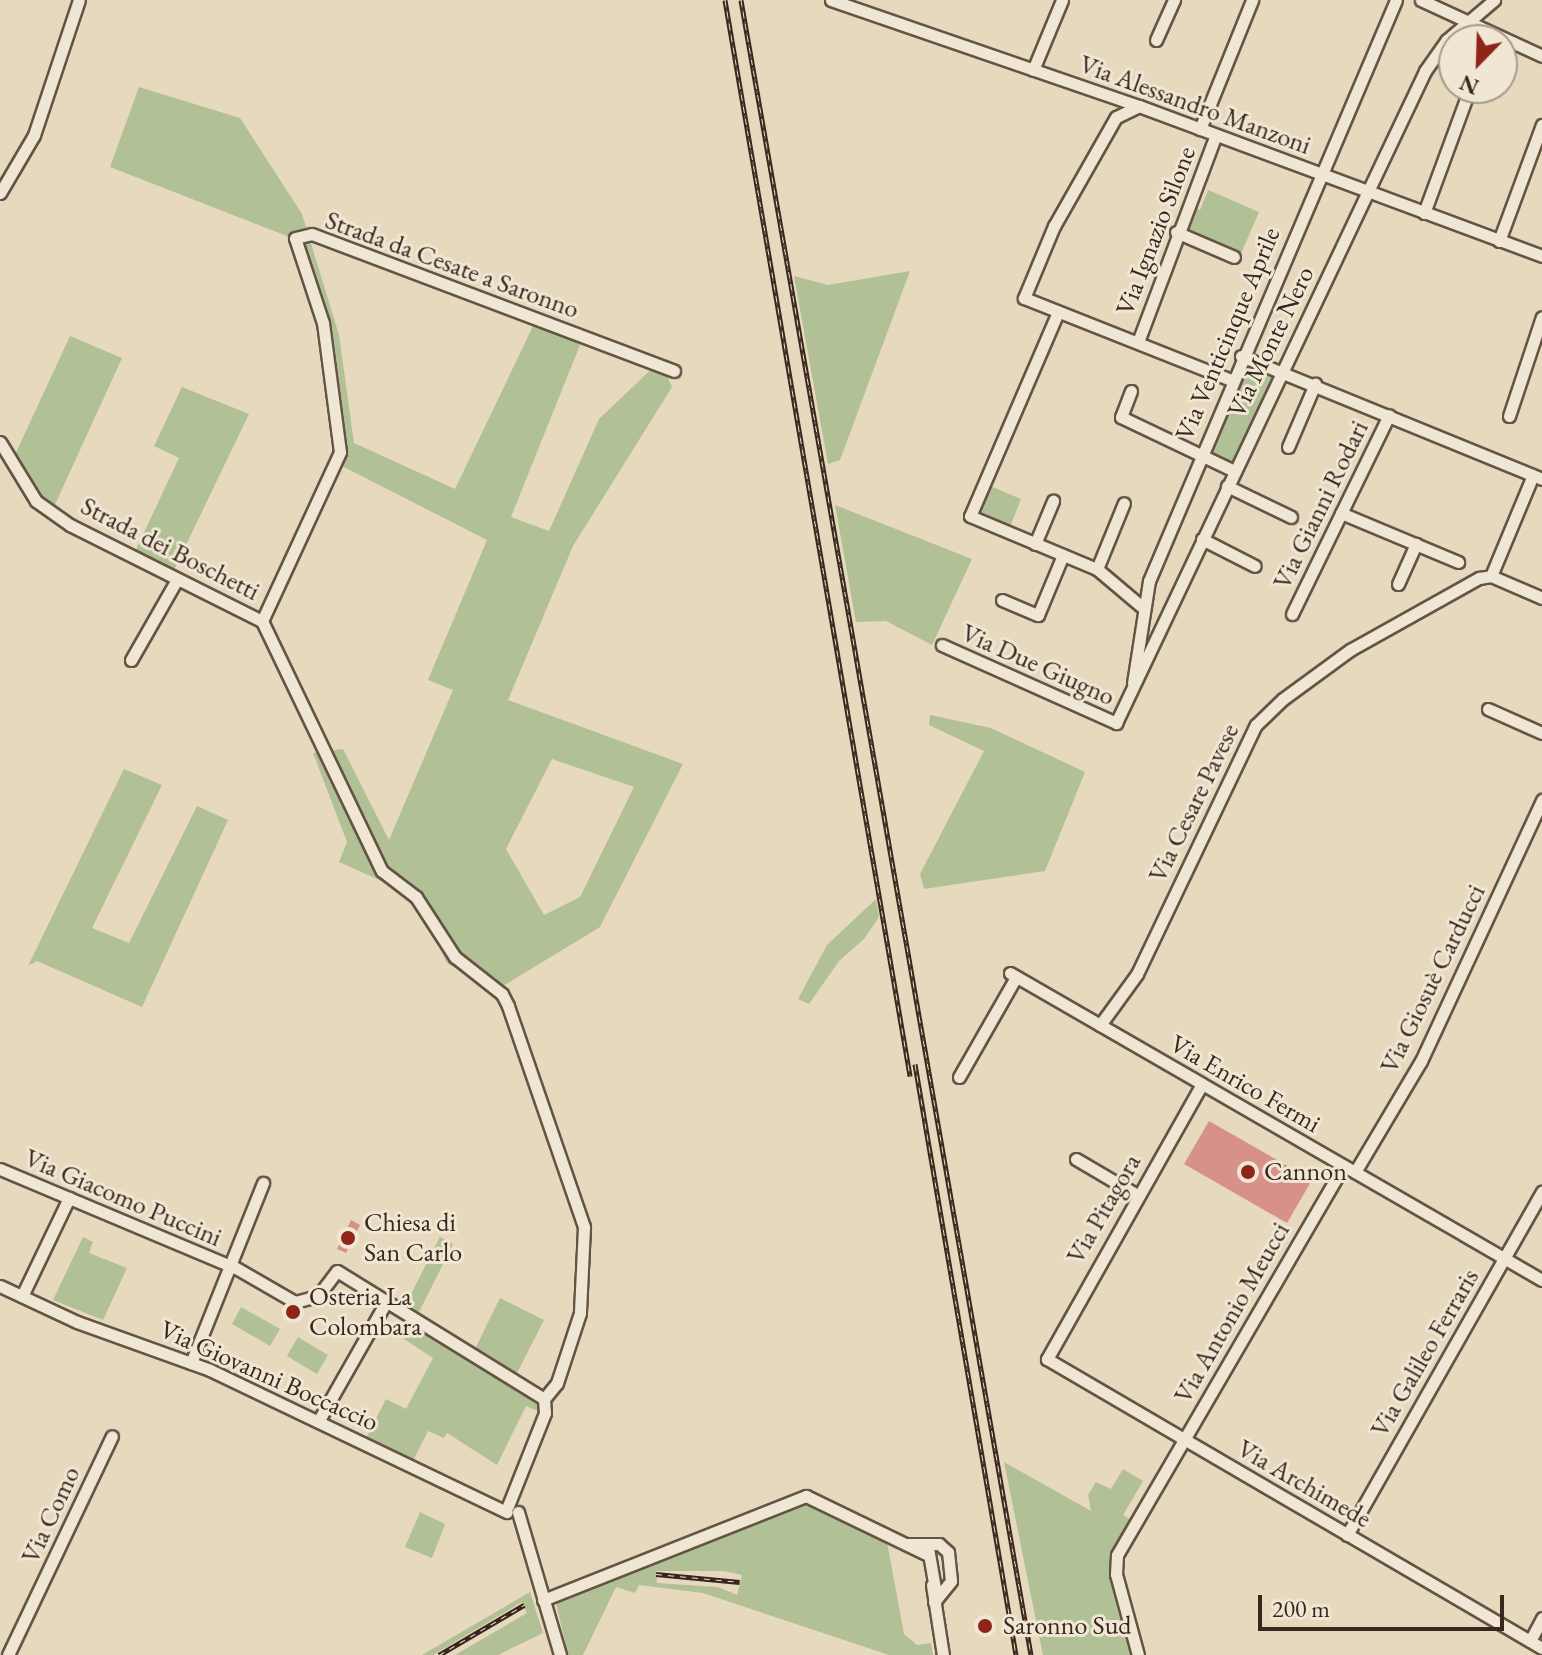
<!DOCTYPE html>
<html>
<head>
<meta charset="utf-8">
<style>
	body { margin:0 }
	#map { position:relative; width:1542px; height:1655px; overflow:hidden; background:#e7d9bd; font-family:"EB Garamond",serif }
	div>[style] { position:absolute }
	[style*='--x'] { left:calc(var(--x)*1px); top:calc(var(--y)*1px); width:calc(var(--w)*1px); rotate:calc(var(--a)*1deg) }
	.green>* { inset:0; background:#b1c095 }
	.building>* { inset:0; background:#d89189 }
	.roads { filter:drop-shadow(2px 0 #645445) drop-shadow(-2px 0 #645445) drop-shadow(0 2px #645445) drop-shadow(0 -2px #645445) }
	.minor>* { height:11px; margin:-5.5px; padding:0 5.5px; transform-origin:5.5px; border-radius:5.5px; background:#efe6d4 }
	.rail>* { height:5px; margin-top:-2.5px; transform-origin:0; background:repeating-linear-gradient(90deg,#efe6d4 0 6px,#39271d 0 12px); box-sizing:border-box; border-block:2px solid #39271d }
	.dots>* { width:22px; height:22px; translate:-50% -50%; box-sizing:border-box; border:4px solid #efe6d4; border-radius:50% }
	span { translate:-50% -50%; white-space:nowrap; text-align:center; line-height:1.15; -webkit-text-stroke:6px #efe6d4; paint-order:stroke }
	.street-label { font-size:26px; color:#39271d }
	.poi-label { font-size:26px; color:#39271d }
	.left { translate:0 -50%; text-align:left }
	.north { position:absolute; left:1438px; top:24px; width:80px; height:80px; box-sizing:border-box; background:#efe6d4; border:2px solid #a69a8b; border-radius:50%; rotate:203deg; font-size:22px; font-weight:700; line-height:32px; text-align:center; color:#39271d }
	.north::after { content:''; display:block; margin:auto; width:28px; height:36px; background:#8f2418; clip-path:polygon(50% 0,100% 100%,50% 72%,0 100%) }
	.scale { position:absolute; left:1258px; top:1595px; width:246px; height:36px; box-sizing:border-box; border:4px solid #39271d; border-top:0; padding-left:10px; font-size:24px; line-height:28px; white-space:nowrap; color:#39271d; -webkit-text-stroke:6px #efe6d4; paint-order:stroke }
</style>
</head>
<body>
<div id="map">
	<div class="green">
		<div style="clip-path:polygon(evenodd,139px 87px,240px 118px,302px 214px,339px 335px,354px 443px,455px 489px,534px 324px,582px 340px,511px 517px,549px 531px,599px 419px,660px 361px,672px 387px,573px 546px,508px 700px,683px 764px,600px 927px,495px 991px,447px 963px,423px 913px,399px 889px,339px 862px,347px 842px,313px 753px,343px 749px,389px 840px,453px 690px,428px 680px,487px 540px,338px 464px,317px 326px,287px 236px,110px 167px,139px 87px,552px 759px,634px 787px,580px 897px,544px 915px,506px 849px,552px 759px)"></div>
		<div style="clip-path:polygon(1208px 190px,1259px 212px,1240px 256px,1180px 230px,1191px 206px,1200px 210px)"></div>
		<div style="clip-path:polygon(910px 271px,840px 460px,828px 464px,794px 276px,828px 285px)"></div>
		<div style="clip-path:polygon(70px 336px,122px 358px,53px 509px,13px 459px)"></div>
		<div style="clip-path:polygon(1246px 364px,1276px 376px,1234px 466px,1207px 453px)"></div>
		<div style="clip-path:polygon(182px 387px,249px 414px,172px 574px,133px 556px,179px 458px,154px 446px)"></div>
		<div style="clip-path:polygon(988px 485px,1021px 499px,1010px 527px,976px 513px)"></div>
		<div style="clip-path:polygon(835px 505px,972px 559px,932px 645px,886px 621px,856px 622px)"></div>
		<div style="clip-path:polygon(930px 715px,991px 728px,1085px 772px,1045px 871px,924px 889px,920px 874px,984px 751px,929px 725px)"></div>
		<div style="clip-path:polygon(124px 769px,162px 785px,92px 928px,129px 943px,197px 806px,228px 820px,142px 1007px,37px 961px,28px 966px)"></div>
		<div style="clip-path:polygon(876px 899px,879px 917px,864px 939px,839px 961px,809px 1004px,798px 999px,827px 945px)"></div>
		<div style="clip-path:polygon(83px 1237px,93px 1242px,89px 1253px,127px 1268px,103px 1320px,53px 1300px)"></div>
		<div style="clip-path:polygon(440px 1237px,453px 1244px,419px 1312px,406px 1304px)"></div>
		<div style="clip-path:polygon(500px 1298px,544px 1320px,516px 1375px,475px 1349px)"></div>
		<div style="clip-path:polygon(241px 1307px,280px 1329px,270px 1346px,232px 1324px)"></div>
		<div style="clip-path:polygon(408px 1319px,539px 1403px,540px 1412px,526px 1406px,497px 1465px,447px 1433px,444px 1438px,428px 1431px,413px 1461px,366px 1438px,386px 1399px,406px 1409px,433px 1358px,398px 1335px)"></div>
		<div style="clip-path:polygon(298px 1337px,328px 1355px,317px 1374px,287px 1356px)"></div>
		<div style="clip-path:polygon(1004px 1462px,1091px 1511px,1088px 1495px,1096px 1482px,1111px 1489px,1123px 1469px,1143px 1481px,1123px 1515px,1131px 1520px,1109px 1565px,1133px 1655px,1043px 1655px)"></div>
		<div style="clip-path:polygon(evenodd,810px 1501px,887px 1542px,904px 1634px,917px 1645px,931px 1643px,933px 1655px,889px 1655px,703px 1593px,639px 1585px,635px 1593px,616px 1587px,583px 1655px,568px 1655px,556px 1603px,810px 1501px,656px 1571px,724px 1571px,742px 1575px,737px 1595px,718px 1587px,657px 1583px,656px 1571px)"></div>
		<div style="clip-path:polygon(420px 1512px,445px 1524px,432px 1558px,405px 1547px)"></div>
		<div style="clip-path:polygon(530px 1592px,543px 1633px,498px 1655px,455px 1655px,527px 1613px,522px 1602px,433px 1655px,422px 1655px)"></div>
	</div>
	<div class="building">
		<div style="clip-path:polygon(1209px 1121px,1312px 1180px,1287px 1223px,1184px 1164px)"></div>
		<div style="clip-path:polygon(351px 1220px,360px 1225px,346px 1253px,337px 1249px)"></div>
	</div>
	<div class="roads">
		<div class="minor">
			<div style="--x:831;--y:0;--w:326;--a:19"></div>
			<div style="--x:1139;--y:106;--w:430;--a:20.4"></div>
			<div style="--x:1421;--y:0;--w:133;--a:24.8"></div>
			<div style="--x:1156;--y:40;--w:44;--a:-65.8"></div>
			<div style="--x:1033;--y:70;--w:76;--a:-67.5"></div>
			<div style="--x:1139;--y:106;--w:25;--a:154"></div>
			<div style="--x:1116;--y:117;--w:125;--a:119.6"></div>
			<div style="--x:1054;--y:226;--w:78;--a:112.6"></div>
			<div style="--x:1024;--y:298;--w:223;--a:21.6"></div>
			<div style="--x:1200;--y:129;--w:139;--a:-68"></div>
			<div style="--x:0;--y:193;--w:67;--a:-59.6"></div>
			<div style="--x:34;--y:135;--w:142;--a:-71.6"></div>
			<div style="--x:1424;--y:213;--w:133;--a:-69.8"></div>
			<div style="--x:1176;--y:232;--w:63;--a:23.3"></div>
			<div style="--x:1499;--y:241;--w:124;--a:-69.7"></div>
			<div style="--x:1058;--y:312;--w:222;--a:113.3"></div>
			<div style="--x:970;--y:516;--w:138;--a:22.7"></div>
			<div style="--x:1097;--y:569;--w:57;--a:40.1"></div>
			<div style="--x:1138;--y:342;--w:221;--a:-69.4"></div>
			<div style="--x:1241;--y:356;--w:325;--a:22.2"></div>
			<div style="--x:1131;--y:391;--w:28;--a:111"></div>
			<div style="--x:1121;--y:417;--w:125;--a:25.5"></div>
			<div style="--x:1509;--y:416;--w:104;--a:-71.6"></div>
			<div style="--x:0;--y:442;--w:69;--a:58.6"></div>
			<div style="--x:36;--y:501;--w:42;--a:35.2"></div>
			<div style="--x:70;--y:525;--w:215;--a:26.6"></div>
			<div style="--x:1288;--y:447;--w:69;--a:-66.8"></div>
			<div style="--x:1227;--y:486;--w:71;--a:25.8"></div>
			<div style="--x:1341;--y:513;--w:127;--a:22.7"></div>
			<div style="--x:1202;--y:539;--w:59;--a:27"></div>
			<div style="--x:1035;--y:544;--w:47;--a:-67.3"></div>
			<div style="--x:1097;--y:569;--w:71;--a:-67.8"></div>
			<div style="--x:1491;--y:576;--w:109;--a:-67.4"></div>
			<div style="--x:1398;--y:584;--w:44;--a:-65.8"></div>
			<div style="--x:1002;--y:600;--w:39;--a:23"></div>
			<div style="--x:1038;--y:615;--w:65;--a:-67.4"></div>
			<div style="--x:1292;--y:614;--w:221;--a:-64"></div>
			<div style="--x:262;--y:621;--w:277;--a:64.4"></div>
			<div style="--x:382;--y:871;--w:43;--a:37.4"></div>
			<div style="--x:416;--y:897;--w:72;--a:57"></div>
			<div style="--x:455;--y:957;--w:60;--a:38.2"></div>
			<div style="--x:502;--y:994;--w:13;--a:63"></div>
			<div style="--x:508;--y:1006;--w:234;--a:71"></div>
			<div style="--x:584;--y:1227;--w:86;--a:92.7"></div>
			<div style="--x:580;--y:1313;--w:74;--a:108.2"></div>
			<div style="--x:557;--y:1383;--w:21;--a:129"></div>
			<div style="--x:262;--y:621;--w:186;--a:-65.2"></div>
			<div style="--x:340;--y:452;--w:130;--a:-97.5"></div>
			<div style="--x:323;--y:323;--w:89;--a:-108.2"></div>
			<div style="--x:295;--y:238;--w:17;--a:-13"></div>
			<div style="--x:312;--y:234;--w:387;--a:20.7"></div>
			<div style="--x:942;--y:645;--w:191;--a:24.1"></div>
			<div style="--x:1116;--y:723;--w:722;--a:-64.64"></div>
			<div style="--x:1425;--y:71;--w:38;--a:-55"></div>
			<div style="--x:1447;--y:40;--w:62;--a:-40.4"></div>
			<div style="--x:131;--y:660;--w:91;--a:-60.3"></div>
			<div style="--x:1133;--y:683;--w:103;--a:-81.1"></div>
			<div style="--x:1149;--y:581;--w:631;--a:-66.97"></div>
			<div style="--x:1488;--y:709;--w:59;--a:24"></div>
			<div style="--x:1010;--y:973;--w:614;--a:29.99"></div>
			<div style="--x:1100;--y:1025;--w:63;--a:-54"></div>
			<div style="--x:1137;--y:974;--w:276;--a:-64.5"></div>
			<div style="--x:1256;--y:725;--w:37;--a:-44"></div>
			<div style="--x:1283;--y:699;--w:83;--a:-36.2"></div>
			<div style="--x:1350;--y:650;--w:148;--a:-29.2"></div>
			<div style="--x:1479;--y:578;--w:12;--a:-9"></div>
			<div style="--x:1491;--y:576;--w:56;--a:23.3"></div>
			<div style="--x:959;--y:1077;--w:115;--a:-60.3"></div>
			<div style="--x:1202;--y:1084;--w:316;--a:119.4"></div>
			<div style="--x:1047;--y:1359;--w:573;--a:30.28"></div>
			<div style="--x:1076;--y:1159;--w:71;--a:30.5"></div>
			<div style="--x:0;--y:1169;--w:256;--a:22.8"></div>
			<div style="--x:236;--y:1268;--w:68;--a:30"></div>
			<div style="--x:295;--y:1302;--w:24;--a:-15"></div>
			<div style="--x:318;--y:1296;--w:31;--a:-53"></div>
			<div style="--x:337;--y:1271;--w:243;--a:31.7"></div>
			<div style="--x:1355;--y:1172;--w:129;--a:-59.3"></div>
			<div style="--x:1421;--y:1061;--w:288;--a:-65.1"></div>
			<div style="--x:0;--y:1286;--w:85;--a:25.1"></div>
			<div style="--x:77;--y:1322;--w:141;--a:19.8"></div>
			<div style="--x:210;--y:1370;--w:329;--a:25.6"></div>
			<div style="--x:22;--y:1296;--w:109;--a:-64.4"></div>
			<div style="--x:191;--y:1363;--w:194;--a:-68.2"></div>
			<div style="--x:319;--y:1420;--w:136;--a:-60.4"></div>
			<div style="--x:508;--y:1506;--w:100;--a:-68.3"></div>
			<div style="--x:545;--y:1413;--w:14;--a:-94"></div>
			<div style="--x:518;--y:1512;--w:149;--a:73.6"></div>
			<div style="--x:1347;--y:1535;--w:395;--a:-60.4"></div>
			<div style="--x:908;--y:1544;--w:31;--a:0"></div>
			<div style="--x:939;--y:1544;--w:12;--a:42"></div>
			<div style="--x:948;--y:1552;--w:29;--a:84"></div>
			<div style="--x:951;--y:1581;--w:27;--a:129"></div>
			<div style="--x:928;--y:1548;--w:41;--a:80.1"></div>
			<div style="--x:932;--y:1585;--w:71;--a:81.1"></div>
			<div style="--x:543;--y:1600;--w:283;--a:-21.6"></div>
			<div style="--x:806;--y:1496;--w:133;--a:25.8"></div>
			<div style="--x:1530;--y:1641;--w:26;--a:-62"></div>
			<div style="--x:8;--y:1655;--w:242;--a:-64.6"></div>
			<div style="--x:1138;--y:1655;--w:84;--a:-105.2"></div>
			<div style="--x:1116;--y:1574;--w:19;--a:-87"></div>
			<div style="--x:1117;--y:1555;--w:450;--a:-59.8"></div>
		</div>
	</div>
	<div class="rail">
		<div style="--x:725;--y:0;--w:1092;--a:80.24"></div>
		<div style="--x:741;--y:0;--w:1680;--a:80.06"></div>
		<div style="--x:915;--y:1064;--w:600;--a:80.3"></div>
		<div style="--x:656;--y:1574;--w:84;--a:5.4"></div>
		<div style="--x:439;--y:1655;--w:99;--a:-30.5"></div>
	</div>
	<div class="dots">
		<div style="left:1248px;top:1172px;background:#8f2418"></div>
		<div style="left:348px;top:1238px;background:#8f2418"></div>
		<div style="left:293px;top:1312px;background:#8f2418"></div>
		<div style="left:985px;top:1626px;background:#8f2418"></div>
	</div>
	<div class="street-label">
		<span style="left:1195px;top:105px;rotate:20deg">Via Alessandro Manzoni</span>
		<span style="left:1156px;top:231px;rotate:-69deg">Via Ignazio Silone</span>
		<span style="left:452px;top:265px;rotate:20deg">Strada da Cesate a Saronno</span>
		<span style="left:1228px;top:334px;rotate:-67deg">Via Venticinque Aprile</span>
		<span style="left:1271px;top:342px;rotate:-64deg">Via Monte Nero</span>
		<span style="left:1321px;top:505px;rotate:-64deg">Via Gianni Rodari</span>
		<span style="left:170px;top:549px;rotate:27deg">Strada dei Boschetti</span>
		<span style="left:1038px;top:665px;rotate:24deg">Via Due Giugno</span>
		<span style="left:1194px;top:803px;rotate:-64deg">Via Cesare Pavese</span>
		<span style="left:1433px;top:979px;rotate:-64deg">Via Giosuè Carducci</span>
		<span style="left:1245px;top:1084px;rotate:30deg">Via Enrico Fermi</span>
		<span style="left:123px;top:1198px;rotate:23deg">Via Giacomo Puccini</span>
		<span style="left:1104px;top:1209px;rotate:-60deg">Via Pitagora</span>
		<span style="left:1232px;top:1313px;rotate:-60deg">Via Antonio Meucci</span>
		<span style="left:1425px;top:1353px;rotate:-60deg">Via Galileo Ferraris</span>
		<span style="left:269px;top:1376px;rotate:24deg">Via Giovanni Boccaccio</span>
		<span style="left:1304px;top:1484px;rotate:30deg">Via Archimede</span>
		<span style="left:51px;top:1515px;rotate:-65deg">Via Como</span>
	</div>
	<div class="poi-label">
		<span class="left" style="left:1264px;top:1172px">Cannon</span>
		<span class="left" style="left:364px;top:1238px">Chiesa di<br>San Carlo</span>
		<span class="left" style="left:309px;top:1312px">Osteria La<br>Colombara</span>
		<span class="left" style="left:1003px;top:1626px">Saronno Sud</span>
	</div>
	<div class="north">N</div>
	<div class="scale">200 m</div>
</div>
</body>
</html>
